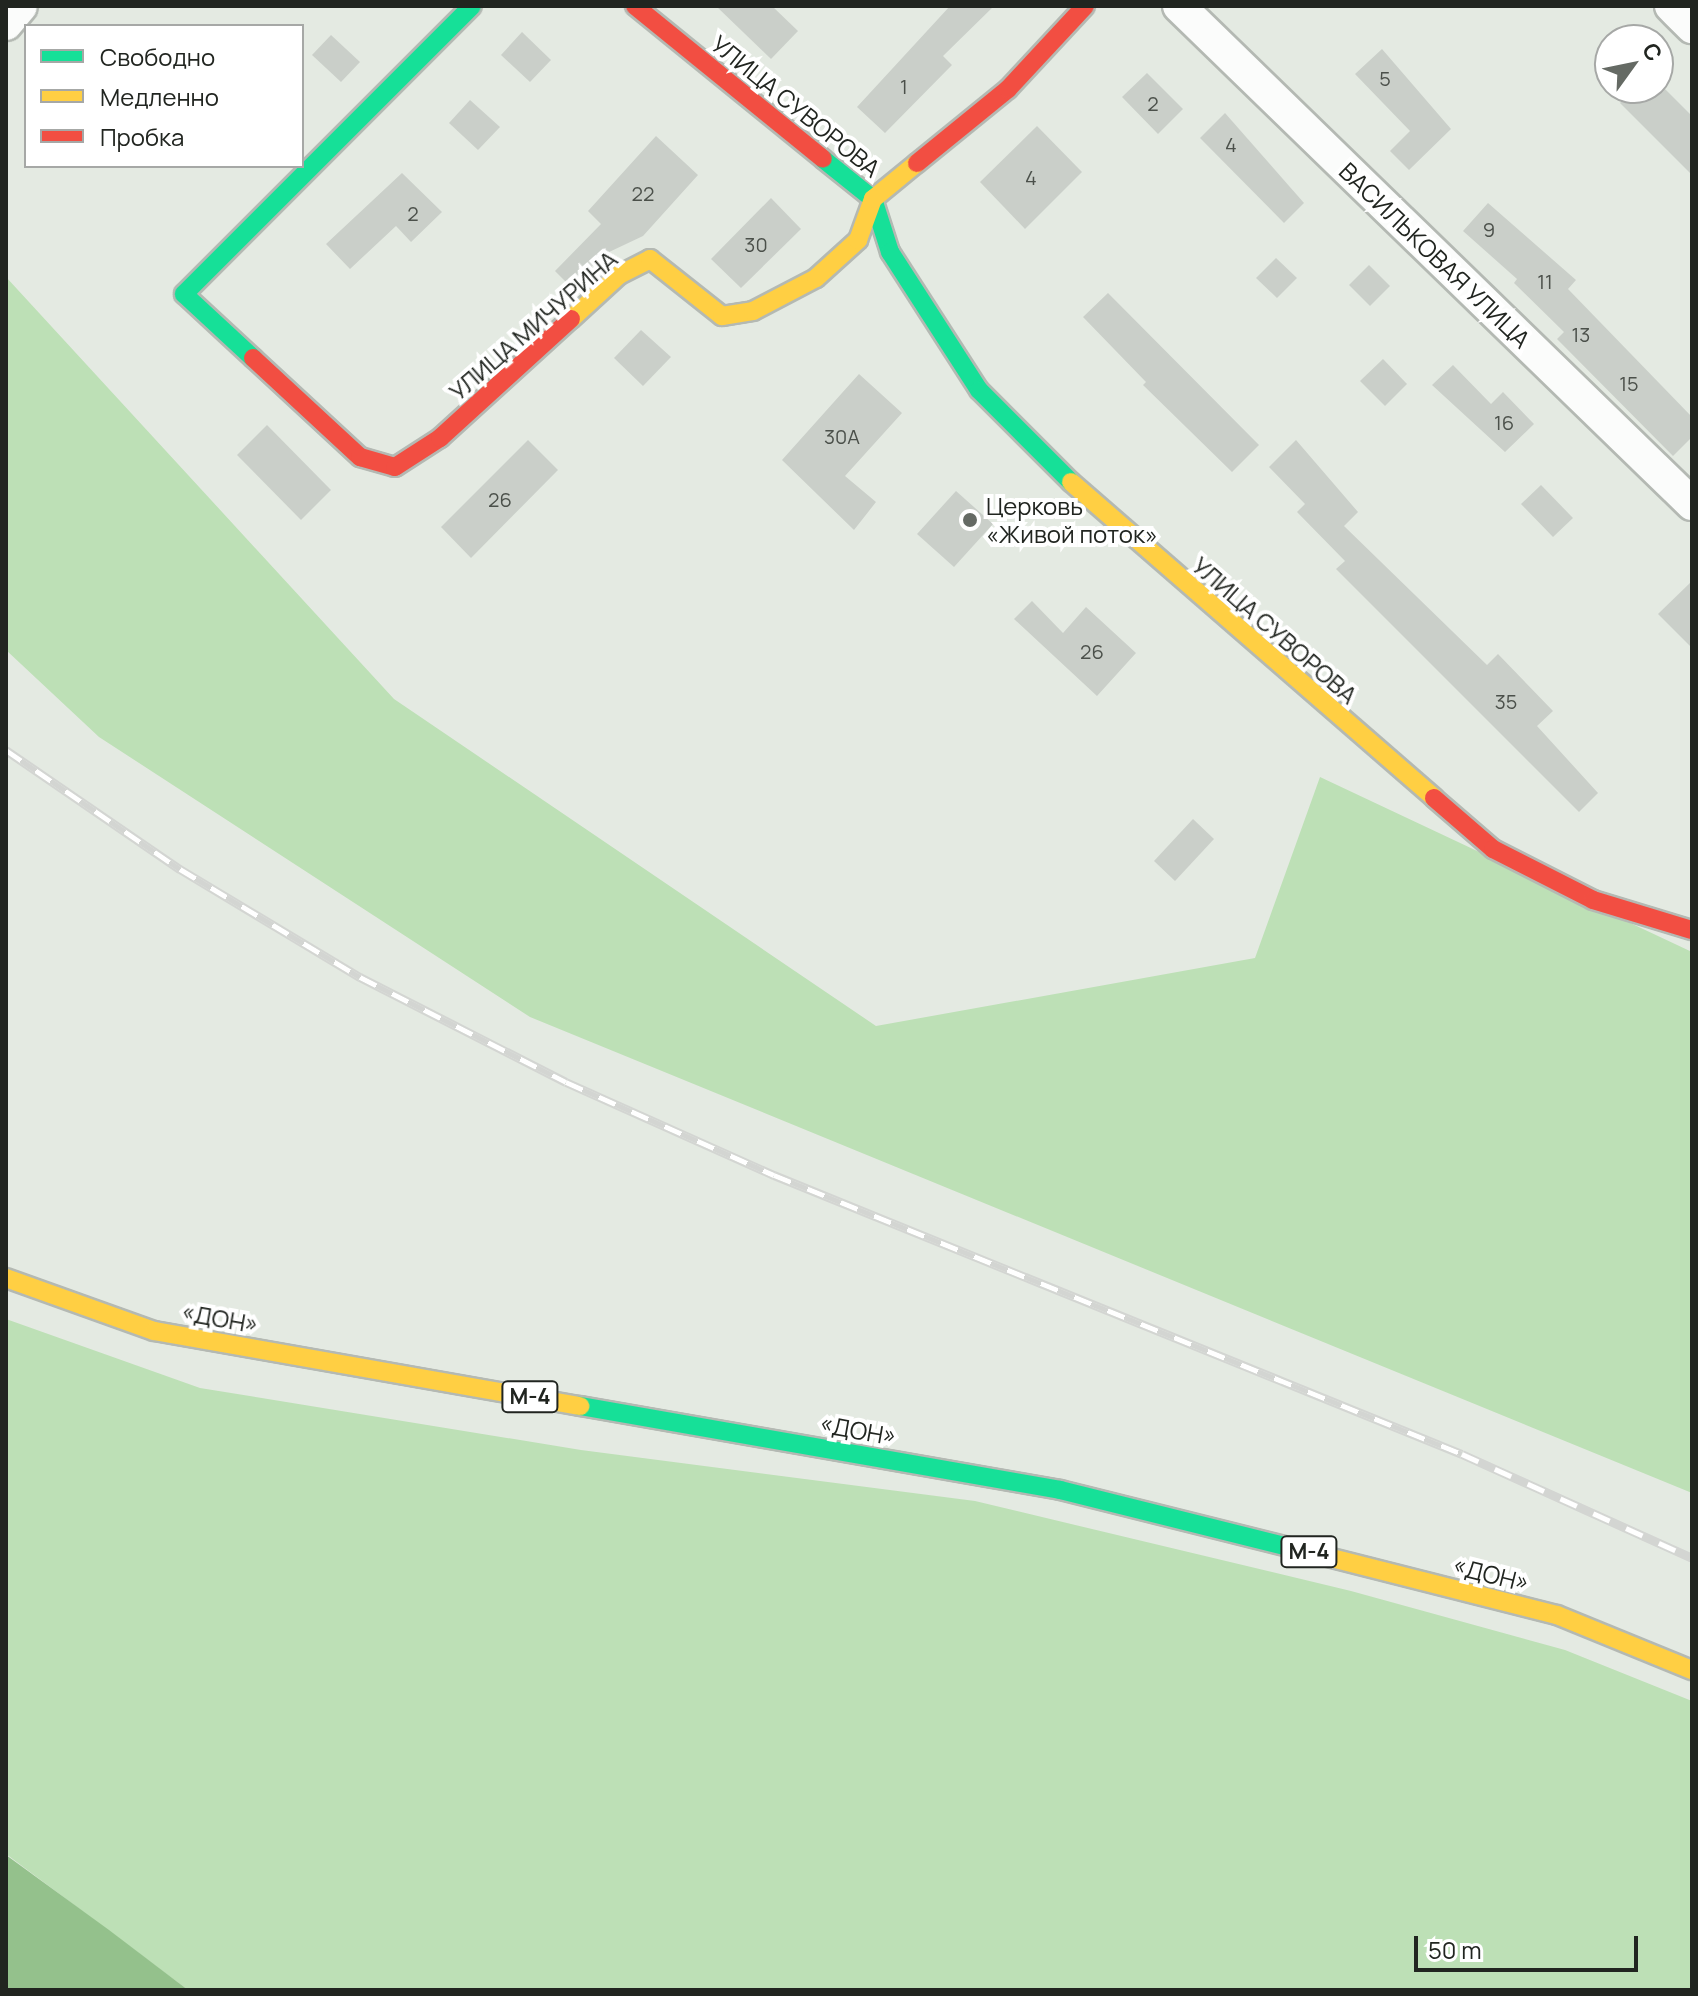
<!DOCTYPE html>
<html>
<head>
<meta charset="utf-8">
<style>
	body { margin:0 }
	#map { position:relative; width:1698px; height:1996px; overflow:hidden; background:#e4eae2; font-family:Manrope,sans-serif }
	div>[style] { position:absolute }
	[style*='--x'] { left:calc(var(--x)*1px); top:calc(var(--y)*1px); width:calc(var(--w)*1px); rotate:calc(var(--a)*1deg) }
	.green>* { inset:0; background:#bde0b6 }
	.water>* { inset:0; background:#94c18c }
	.building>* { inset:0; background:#cacfc9 }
	.roads { filter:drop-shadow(2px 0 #b4b9b3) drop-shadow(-2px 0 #b4b9b3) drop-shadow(0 2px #b4b9b3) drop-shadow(0 -2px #b4b9b3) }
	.street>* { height:32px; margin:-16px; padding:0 16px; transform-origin:16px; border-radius:16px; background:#fbfcfb }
	.fast>* { height:18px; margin:-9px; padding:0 9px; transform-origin:9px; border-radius:9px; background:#16e098 }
	.slow>* { height:18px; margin:-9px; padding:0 9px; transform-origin:9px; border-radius:9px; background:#ffcf43 }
	.jam>* { height:18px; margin:-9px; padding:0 9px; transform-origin:9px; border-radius:9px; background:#f24e42 }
	.rail>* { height:9px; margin-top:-4.5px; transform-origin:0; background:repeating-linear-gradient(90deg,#fff 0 18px,#d3d5d2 0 36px); box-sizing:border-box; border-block:2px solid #d3d5d2 }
	.dots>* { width:22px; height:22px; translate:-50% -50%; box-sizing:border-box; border:4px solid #fff; border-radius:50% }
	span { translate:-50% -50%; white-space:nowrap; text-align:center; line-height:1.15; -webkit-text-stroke:8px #fff; paint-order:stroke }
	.number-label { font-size:20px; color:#4b504a }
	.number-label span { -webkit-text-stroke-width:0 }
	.shield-label span { padding:2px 6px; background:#fff; border:2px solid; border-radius:6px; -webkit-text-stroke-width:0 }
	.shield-label { font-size:22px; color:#212520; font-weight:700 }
	.street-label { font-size:24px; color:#212520 }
	.poi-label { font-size:24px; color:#212520 }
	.left { translate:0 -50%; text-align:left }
	.frame { position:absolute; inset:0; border:8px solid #212520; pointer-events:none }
	.legend { position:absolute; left:24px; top:24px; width:280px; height:144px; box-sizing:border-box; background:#fff; border:2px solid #a6a8a6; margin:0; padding:10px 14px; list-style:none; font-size:24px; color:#212520 }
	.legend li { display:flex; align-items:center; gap:16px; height:40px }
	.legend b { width:40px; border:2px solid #a6a8a6 }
	.north { position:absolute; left:1594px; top:24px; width:80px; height:80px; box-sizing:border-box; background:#fff; border:2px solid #a6a8a6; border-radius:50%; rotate:57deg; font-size:22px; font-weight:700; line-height:32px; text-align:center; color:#212520 }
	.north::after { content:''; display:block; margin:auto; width:28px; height:36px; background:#656a64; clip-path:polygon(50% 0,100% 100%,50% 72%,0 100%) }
	.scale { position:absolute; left:1414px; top:1936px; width:224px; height:36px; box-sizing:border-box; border:4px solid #212520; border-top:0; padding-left:10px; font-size:24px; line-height:28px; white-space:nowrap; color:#212520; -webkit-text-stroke:6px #fff; paint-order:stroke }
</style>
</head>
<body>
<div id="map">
	<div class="green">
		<div style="clip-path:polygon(6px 277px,394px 699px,876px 1026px,1255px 958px,1320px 777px,1692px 952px,1692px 1493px,530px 1017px,99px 737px,6px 650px)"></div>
		<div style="clip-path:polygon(6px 1319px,200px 1388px,581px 1450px,975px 1501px,1351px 1591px,1565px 1650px,1692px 1701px,1692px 1990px,188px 1990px,6px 1854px)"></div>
	</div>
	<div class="water">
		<div style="clip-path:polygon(6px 1855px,109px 1930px,188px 1990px,6px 1990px)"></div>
	</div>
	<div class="building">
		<div style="clip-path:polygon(716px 6px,772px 6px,798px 31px,771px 59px)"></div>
		<div style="clip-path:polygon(950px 6px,994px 6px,943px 56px,952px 65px,885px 133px,857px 107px)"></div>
		<div style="clip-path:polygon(522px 32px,551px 60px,530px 82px,501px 55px)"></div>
		<div style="clip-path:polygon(331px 35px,360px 62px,341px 82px,312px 55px)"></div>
		<div style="clip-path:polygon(1382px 49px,1451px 129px,1409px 170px,1390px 151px,1410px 131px,1355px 74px)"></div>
		<div style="clip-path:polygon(1147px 73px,1183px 109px,1158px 134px,1122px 97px)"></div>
		<div style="clip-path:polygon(1633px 88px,1664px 88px,1692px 116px,1692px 175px,1620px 103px)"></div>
		<div style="clip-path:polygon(470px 100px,500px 127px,478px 150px,449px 123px)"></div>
		<div style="clip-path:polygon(1225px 113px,1304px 203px,1284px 223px,1200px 138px)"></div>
		<div style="clip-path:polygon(1037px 126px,1082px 172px,1025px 229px,980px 182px)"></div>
		<div style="clip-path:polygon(656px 136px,698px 175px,643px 236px,607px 253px,570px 286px,555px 271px,601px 224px,588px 211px)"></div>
		<div style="clip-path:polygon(402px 173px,442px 212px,411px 242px,396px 226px,350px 269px,326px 244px)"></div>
		<div style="clip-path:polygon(771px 198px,801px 229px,741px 288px,711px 259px)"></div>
		<div style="clip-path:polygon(1488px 203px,1576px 280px,1568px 289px,1692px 417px,1692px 437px,1673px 456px,1557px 339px,1564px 332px,1514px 283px,1517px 279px,1463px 231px)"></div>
		<div style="clip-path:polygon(1276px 258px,1297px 278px,1277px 298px,1256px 278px)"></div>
		<div style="clip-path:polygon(1369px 265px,1390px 286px,1370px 306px,1349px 285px)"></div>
		<div style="clip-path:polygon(1108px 293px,1259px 445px,1232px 472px,1143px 385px,1146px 382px,1083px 317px)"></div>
		<div style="clip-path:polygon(641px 330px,671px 357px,643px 386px,614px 358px)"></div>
		<div style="clip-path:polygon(1383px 359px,1407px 384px,1385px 406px,1360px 381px)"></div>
		<div style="clip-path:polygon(1453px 365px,1491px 404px,1503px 392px,1534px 424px,1505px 452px,1432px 385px)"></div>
		<div style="clip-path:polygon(859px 374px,902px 413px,845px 476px,876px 502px,854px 530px,782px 460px)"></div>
		<div style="clip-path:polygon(267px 425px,331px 490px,301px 520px,237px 455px)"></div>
		<div style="clip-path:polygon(528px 440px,558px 470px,471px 558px,441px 527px)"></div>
		<div style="clip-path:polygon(1296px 440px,1358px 512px,1344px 526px,1487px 665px,1498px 654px,1553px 711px,1537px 726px,1598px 793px,1579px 812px,1336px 569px,1345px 561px,1297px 512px,1305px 504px,1269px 467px)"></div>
		<div style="clip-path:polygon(1541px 485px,1573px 518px,1553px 537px,1521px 504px)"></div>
		<div style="clip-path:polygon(956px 491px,993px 524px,954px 567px,917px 534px)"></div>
		<div style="clip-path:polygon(1692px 581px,1692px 648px,1658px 614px)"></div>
		<div style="clip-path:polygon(1032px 601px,1063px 633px,1086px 607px,1136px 653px,1097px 696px,1014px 619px)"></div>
		<div style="clip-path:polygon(1193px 819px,1214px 839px,1175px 881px,1154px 861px)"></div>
	</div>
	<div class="roads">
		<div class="street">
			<div style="--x:1179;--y:6;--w:715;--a:44.15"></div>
			<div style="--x:1671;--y:6;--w:30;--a:45"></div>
			<div style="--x:6;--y:24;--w:23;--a:-50"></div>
		</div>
		<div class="fast">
			<div style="--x:823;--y:159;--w:64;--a:38.7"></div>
			<div style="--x:873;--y:199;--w:56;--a:72.2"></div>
			<div style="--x:890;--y:252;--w:164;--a:57.2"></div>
			<div style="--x:979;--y:390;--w:130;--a:45"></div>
			<div style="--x:253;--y:358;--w:94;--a:-137.2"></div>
			<div style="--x:184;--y:294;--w:407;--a:-45"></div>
			<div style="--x:580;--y:1406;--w:487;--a:9.9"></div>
			<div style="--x:1060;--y:1490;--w:243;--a:14"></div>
		</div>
		<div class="slow">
			<div style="--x:571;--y:319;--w:65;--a:-42.5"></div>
			<div style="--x:619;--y:275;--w:35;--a:-27"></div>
			<div style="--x:650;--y:259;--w:92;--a:38.4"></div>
			<div style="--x:722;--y:316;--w:31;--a:-9"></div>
			<div style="--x:753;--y:311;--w:71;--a:-27.6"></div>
			<div style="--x:816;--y:278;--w:57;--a:-42.1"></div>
			<div style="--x:858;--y:240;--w:44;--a:-69.9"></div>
			<div style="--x:873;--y:199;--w:57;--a:-39.3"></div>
			<div style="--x:1071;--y:482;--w:481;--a:41"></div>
			<div style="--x:6;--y:1278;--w:157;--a:19.7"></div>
			<div style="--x:154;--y:1331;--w:433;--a:10"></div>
			<div style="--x:1296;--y:1549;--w:269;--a:14.2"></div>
			<div style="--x:1557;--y:1615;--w:146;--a:22.2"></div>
		</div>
		<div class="jam">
			<div style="--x:635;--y:6;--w:242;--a:39.1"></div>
			<div style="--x:917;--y:163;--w:117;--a:-39.1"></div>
			<div style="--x:1008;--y:89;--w:113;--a:-47.1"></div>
			<div style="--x:253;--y:358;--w:146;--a:42.8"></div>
			<div style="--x:360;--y:457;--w:36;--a:16"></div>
			<div style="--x:395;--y:467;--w:54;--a:-32.8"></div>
			<div style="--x:440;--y:438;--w:177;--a:-42.3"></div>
			<div style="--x:1434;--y:798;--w:78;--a:40.8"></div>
			<div style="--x:1493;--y:849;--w:112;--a:27"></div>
			<div style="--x:1593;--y:900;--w:103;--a:16.9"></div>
		</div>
	</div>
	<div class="rail">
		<div style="--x:6;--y:750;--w:211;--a:34.4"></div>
		<div style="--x:180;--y:869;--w:210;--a:31"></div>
		<div style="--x:360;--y:977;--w:231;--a:27"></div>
		<div style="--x:566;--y:1082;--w:228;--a:24.1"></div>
		<div style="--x:774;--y:1175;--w:742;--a:22.07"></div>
		<div style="--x:1462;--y:1454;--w:252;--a:24.3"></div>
	</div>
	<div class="dots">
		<div style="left:970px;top:520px;background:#656a64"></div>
	</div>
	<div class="number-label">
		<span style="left:1385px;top:78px">5</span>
		<span style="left:904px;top:86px">1</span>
		<span style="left:1153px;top:103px">2</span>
		<span style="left:1231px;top:144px">4</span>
		<span style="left:1031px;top:177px">4</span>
		<span style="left:643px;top:193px">22</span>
		<span style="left:413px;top:213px">2</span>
		<span style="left:1489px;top:229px">9</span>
		<span style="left:756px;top:244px">30</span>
		<span style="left:1545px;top:281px">11</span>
		<span style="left:1581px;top:334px">13</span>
		<span style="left:1629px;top:383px">15</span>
		<span style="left:1504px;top:422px">16</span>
		<span style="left:842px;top:436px">30А</span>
		<span style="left:500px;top:499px">26</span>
		<span style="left:1092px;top:651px">26</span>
		<span style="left:1506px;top:701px">35</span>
	</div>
	<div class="shield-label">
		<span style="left:530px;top:1397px">М-4</span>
		<span style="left:1309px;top:1552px">М-4</span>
	</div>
	<div class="street-label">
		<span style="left:796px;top:106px;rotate:39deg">УЛИЦА СУВОРОВА</span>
		<span style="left:1435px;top:255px;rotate:44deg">ВАСИЛЬКОВАЯ УЛИЦА</span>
		<span style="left:533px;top:325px;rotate:-41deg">УЛИЦА МИЧУРИНА</span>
		<span style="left:1275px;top:630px;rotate:41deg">УЛИЦА СУВОРОВА</span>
		<span style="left:220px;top:1318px;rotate:10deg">«ДОН»</span>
		<span style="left:858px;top:1430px;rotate:10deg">«ДОН»</span>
		<span style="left:1491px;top:1574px;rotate:14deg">«ДОН»</span>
	</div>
	<div class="poi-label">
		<span class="left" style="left:986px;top:520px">Церковь<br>«Живой поток»</span>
	</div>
	<div class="frame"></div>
	<ul class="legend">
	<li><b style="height:10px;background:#16e098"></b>Свободно</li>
	<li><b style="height:10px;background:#ffcf43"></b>Медленно</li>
	<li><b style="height:10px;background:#f24e42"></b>Пробка</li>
	</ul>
	<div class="north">С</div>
	<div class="scale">50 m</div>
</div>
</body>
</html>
